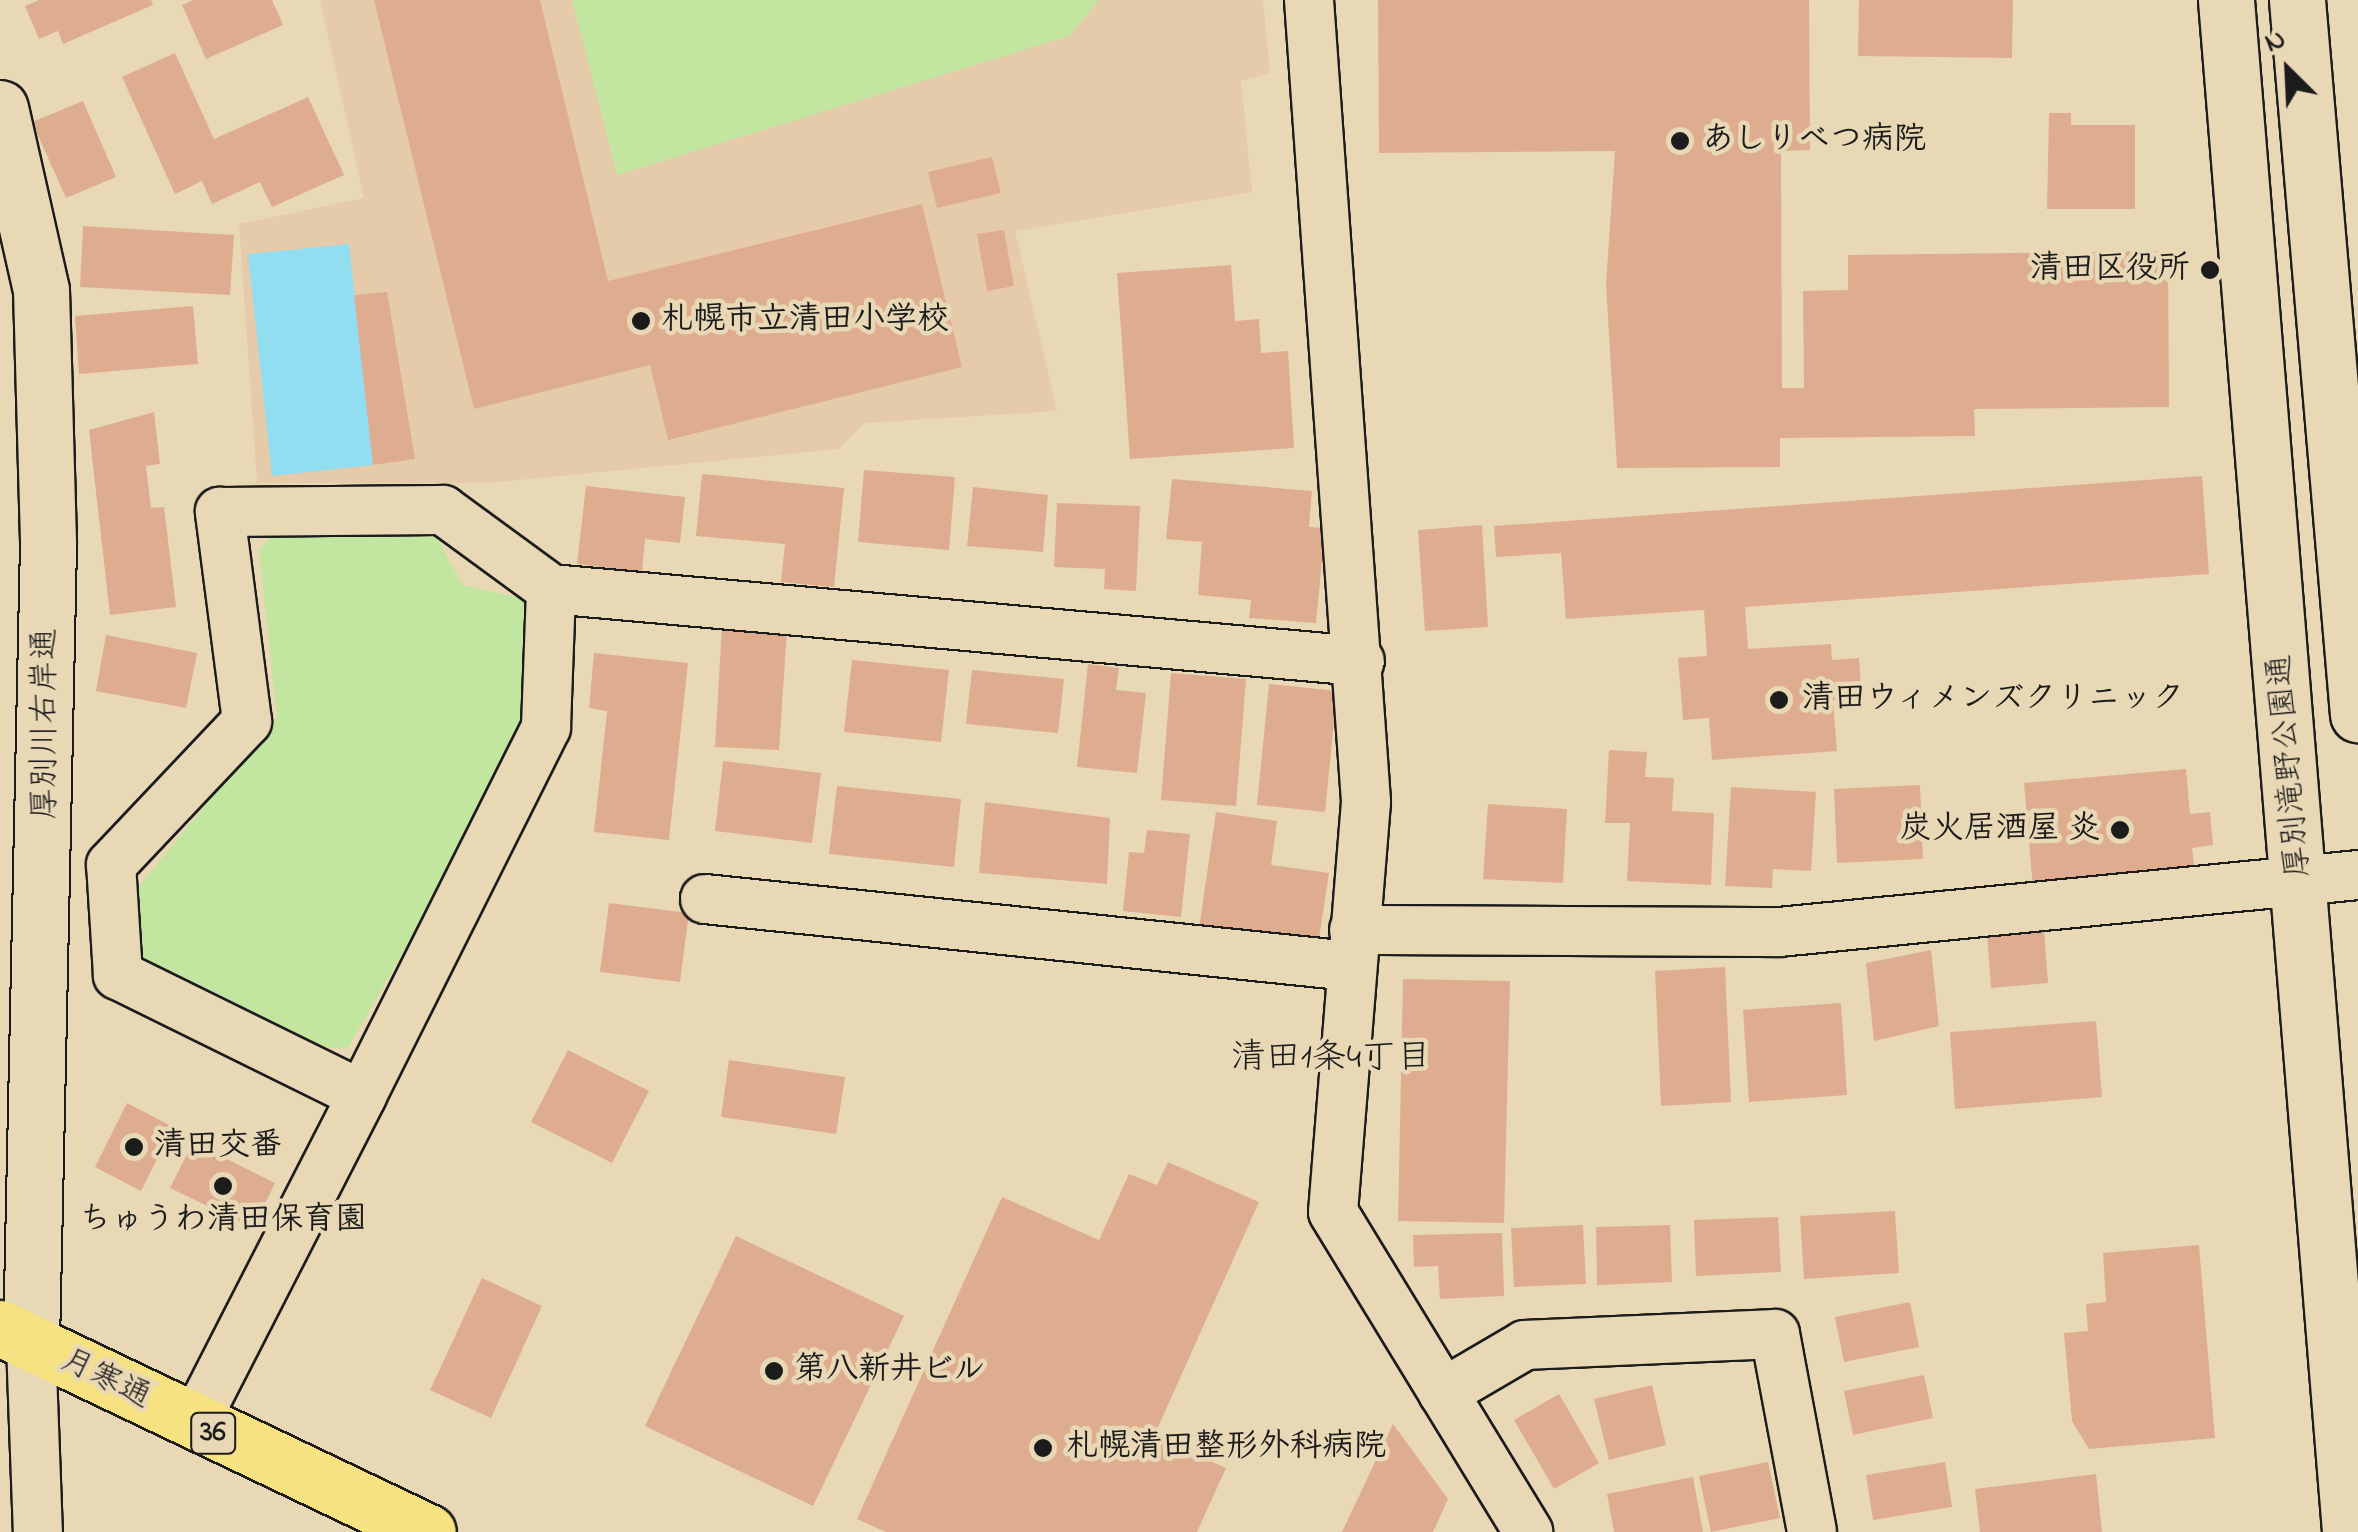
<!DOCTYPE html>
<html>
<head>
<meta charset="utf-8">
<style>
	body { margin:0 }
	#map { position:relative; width:2358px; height:1532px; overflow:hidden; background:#e9d8b5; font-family:"Indie Flower","Klee One",sans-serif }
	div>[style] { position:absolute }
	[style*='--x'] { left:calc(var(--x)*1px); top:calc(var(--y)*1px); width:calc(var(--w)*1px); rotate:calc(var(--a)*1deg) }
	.built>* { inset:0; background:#e6cbaa }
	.green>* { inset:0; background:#c2e69f }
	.water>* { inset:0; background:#91def1 }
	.building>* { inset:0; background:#dead90 }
	.roads { filter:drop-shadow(2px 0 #1c1c1c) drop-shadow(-2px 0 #1c1c1c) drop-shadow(0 2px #1c1c1c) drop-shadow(0 -2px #1c1c1c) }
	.minor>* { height:48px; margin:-24px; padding:0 24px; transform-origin:24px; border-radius:24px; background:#e9d8b5 }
	.tertiary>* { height:55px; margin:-27.5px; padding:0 27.5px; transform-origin:27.5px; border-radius:27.5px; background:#e9d8b5 }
	.secondary>* { height:55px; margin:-27.5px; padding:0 27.5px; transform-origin:27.5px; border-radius:27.5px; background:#e9d8b5 }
	.trunk>* { height:55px; margin:-27.5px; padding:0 27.5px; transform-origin:27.5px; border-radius:27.5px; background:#f7e281 }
	.dots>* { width:28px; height:28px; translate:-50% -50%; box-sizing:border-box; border:5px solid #e9d8b5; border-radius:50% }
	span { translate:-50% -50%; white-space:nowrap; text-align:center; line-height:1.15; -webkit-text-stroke:9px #e9d8b5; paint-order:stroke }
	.shield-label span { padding:2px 8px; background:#e9d8b5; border:2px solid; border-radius:8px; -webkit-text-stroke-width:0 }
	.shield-label { font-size:30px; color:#1c1c1c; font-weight:700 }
	.poi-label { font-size:32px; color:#1c1c1c; font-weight:700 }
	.left { translate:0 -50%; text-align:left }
	.right { translate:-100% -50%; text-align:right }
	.street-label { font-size:32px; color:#1c1c1c }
	.neighbourhood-label { font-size:35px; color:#1c1c1c }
	.north { position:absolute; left:2238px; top:20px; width:100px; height:100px; -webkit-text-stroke:8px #e9d8b5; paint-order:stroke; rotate:336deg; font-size:28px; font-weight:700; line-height:40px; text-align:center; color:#1c1c1c }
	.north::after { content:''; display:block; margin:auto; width:35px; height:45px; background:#1c1c1c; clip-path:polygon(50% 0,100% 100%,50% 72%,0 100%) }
</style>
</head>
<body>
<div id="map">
	<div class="built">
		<div style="clip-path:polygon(320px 0,1263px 0,1270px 73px,1241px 81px,1252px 192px,1015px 231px,1057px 411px,865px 423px,838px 449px,488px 483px,257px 483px,239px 224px,364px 198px)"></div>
	</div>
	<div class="green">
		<div style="clip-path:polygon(572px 0,1099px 0,1069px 36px,617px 175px)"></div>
		<div style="clip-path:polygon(271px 536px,437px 537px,462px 585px,534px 601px,526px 737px,348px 1048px,321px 1048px,137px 965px,132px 895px,277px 717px,259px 551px)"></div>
	</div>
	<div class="water">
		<div style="clip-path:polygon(349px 244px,373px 465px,272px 476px,248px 254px)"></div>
	</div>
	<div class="building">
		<div style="clip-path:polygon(39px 0,151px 0,153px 5px,63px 44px,58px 31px,39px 39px,25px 6px)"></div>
		<div style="clip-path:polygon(193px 0,272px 0,283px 25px,206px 59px,182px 5px)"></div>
		<div style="clip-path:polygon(374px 0,540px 0,608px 281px,922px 204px,962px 367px,668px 440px,650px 365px,474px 409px)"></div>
		<div style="clip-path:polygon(1378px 0,1809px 0,1810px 150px,1781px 151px,1782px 388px,1804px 388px,1803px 291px,1848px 290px,1848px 255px,2168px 251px,2169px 407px,1974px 409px,1975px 436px,1780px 438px,1780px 467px,1617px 468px,1606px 284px,1615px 151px,1379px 153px)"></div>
		<div style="clip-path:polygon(1859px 0,2013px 0,2012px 58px,1858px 56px)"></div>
		<div style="clip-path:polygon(175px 53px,214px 139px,308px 97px,344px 175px,272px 207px,260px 182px,212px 204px,202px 181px,175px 194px,122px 77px)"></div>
		<div style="clip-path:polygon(83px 101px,116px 177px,66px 198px,32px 122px)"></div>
		<div style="clip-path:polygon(2049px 113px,2071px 113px,2071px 125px,2135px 125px,2135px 209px,2047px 209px)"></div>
		<div style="clip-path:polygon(992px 157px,1001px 193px,937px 208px,928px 172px)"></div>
		<div style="clip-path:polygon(83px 226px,234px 235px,230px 295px,80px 287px)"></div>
		<div style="clip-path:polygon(1004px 230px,1014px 286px,987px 291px,977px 234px)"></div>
		<div style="clip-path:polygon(1231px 265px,1235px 321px,1259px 319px,1261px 353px,1288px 351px,1294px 448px,1130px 459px,1117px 273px)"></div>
		<div style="clip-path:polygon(387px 292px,415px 459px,373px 465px,354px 295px)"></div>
		<div style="clip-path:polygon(193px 306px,198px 364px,79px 374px,75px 316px)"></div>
		<div style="clip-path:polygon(154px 412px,160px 464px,146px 466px,151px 508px,164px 507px,176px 607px,110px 615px,89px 430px)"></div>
		<div style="clip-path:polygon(864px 470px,955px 477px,949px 550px,858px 542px)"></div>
		<div style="clip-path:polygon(702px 474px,844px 488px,834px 587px,781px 582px,785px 544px,696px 536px)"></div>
		<div style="clip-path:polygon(2202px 476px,2209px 574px,1745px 607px,1748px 649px,1831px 644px,1832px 660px,1859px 658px,1862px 698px,1833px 701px,1837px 751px,1712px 760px,1709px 718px,1683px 720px,1678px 658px,1707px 656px,1704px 610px,1566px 619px,1561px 553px,1496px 557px,1494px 526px)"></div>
		<div style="clip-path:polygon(1172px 479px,1312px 491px,1309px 527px,1325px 528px,1316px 623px,1249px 618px,1251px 600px,1198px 595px,1202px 542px,1166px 539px)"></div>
		<div style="clip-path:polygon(586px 486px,685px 497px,680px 543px,645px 539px,642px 572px,577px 564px)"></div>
		<div style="clip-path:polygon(973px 487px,1048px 495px,1043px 552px,967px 546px)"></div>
		<div style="clip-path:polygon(1057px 503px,1140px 506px,1136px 591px,1104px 589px,1105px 569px,1054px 567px)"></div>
		<div style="clip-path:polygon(1482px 525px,1488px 627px,1425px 631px,1418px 530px)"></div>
		<div style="clip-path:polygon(722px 626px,787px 630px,779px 750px,715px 747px)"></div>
		<div style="clip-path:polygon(106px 635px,197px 653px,186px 708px,96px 691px)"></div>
		<div style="clip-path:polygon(594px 653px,688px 663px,669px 840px,594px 832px,607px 711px,589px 708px)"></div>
		<div style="clip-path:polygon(852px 660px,949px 670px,941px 742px,844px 732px)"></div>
		<div style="clip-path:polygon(1088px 664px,1119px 668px,1116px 690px,1146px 693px,1137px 773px,1077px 767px)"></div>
		<div style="clip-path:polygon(972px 670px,1064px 679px,1058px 733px,966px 724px)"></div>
		<div style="clip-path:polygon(1171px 673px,1246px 679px,1236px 806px,1161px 800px)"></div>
		<div style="clip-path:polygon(1269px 684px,1337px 691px,1325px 812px,1257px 805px)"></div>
		<div style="clip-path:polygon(1609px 750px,1647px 752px,1645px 777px,1674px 778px,1672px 811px,1714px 813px,1711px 885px,1627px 881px,1630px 823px,1605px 823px)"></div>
		<div style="clip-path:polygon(723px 761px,821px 773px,812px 843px,715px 831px)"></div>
		<div style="clip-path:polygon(2186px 769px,2190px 814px,2210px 812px,2213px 845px,2192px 848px,2195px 875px,2033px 889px,2024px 783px)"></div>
		<div style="clip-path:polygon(1920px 785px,1923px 859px,1837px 863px,1834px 789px)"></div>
		<div style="clip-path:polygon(837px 786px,961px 799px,954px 867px,829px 854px)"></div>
		<div style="clip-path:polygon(1731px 787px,1816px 792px,1811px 871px,1773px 869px,1772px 888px,1725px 886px)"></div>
		<div style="clip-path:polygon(985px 802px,1110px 818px,1107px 884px,979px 873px)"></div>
		<div style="clip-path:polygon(1488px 804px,1567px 809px,1563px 883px,1483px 879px)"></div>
		<div style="clip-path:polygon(1216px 812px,1277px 821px,1271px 865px,1329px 873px,1318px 945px,1199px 929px)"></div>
		<div style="clip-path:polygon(1147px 830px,1190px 834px,1181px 917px,1123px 911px,1129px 852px,1144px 853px)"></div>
		<div style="clip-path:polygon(609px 903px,689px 913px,680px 982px,600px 972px)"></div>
		<div style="clip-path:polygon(2044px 930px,2048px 983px,1991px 988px,1987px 935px)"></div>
		<div style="clip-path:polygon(1931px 950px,1939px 1026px,1874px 1041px,1866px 963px)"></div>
		<div style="clip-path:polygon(1725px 967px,1731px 1102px,1661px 1106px,1655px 971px)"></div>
		<div style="clip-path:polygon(1403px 979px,1510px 981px,1504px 1223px,1398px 1221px)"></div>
		<div style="clip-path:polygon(1841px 1003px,1847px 1095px,1749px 1102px,1743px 1010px)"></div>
		<div style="clip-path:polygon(2096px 1021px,2102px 1097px,1955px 1109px,1950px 1032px)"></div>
		<div style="clip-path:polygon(568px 1050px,649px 1091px,612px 1163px,531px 1122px)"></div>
		<div style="clip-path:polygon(729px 1060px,845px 1077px,836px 1134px,721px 1117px)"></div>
		<div style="clip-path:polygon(127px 1103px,173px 1127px,141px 1191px,95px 1167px)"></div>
		<div style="clip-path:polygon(193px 1142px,275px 1183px,253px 1228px,170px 1188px)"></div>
		<div style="clip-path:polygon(1168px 1162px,1259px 1202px,1154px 1436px,1226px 1468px,1197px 1532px,886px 1532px,857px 1519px,1002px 1197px,1099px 1240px,1129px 1174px,1157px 1185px)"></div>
		<div style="clip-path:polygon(1895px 1211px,1899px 1273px,1804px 1279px,1800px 1216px)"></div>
		<div style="clip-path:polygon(1778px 1217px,1781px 1272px,1696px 1276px,1694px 1220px)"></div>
		<div style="clip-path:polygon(1583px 1225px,1586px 1284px,1514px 1287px,1511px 1228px)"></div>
		<div style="clip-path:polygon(1670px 1225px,1672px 1282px,1597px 1285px,1596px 1227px)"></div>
		<div style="clip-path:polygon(1502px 1233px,1504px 1296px,1440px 1299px,1438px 1266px,1414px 1267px,1413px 1235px)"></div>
		<div style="clip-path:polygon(736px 1236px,904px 1316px,813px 1506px,645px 1426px)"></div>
		<div style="clip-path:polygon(2199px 1245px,2215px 1438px,2089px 1449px,2072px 1421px,2064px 1333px,2088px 1331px,2086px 1304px,2106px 1302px,2103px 1253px)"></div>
		<div style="clip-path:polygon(482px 1278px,542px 1306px,491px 1418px,430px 1390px)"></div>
		<div style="clip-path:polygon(1910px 1302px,1919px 1347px,1844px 1362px,1835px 1317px)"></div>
		<div style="clip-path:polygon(1924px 1375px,1933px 1418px,1853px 1435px,1844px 1391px)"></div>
		<div style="clip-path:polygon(1652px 1385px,1666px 1445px,1609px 1460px,1594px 1399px)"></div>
		<div style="clip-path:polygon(1559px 1394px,1599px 1463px,1554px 1489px,1514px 1420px)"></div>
		<div style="clip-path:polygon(1393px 1424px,1448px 1499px,1433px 1532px,1342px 1532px)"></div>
		<div style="clip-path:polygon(1768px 1462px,1780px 1518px,1711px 1532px,1699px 1476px)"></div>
		<div style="clip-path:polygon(1945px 1462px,1952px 1507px,1873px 1520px,1866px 1475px)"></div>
		<div style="clip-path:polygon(2096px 1474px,2102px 1532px,1980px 1532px,1975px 1489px)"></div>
		<div style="clip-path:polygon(1693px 1477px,1703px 1532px,1614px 1532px,1607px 1494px)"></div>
	</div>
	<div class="roads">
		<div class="minor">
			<div style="--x:1309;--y:0;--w:804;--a:85.93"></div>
			<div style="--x:1366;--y:802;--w:411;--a:94.6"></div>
			<div style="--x:1333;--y:1212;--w:375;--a:58.6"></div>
			<div style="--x:705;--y:899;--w:648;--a:5.93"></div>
			<div style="--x:1354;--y:930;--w:425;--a:0.3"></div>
			<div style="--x:1779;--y:932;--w:582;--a:-5.62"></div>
			<div style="--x:362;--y:1095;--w:411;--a:-63.4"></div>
			<div style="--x:546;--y:727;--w:138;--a:-87.9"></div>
			<div style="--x:31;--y:1344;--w:188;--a:87.9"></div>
			<div style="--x:1443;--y:1393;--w:95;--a:-30.3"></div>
			<div style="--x:1525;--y:1345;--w:250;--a:-2.5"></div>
			<div style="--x:1775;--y:1334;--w:201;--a:79.4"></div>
			<div style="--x:194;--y:1424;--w:369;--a:-62.9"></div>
			<div style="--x:362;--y:1095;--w:272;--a:-153.8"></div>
			<div style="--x:118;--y:975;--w:110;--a:-93.6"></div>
			<div style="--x:111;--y:865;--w:198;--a:-46.6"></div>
			<div style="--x:247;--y:721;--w:211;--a:-97.4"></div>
			<div style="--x:220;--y:512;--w:223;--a:-0.5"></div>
			<div style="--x:443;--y:510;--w:134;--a:36.2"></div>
			<div style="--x:551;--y:589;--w:812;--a:5.09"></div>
		</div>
		<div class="tertiary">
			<div style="--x:0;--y:108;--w:187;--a:77.3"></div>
			<div style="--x:41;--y:290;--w:254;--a:88.4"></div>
			<div style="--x:48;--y:544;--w:800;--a:91.22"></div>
		</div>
		<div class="secondary">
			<div style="--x:2226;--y:0;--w:1537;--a:85.37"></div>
			<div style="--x:2297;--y:0;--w:717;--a:85.12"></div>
		</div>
		<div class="trunk">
			<div style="--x:0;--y:1328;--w:474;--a:25.5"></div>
		</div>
	</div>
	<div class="dots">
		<div style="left:1680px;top:141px;background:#1c1c1c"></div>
		<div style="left:2210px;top:270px;background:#1c1c1c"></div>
		<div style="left:641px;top:321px;background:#1c1c1c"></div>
		<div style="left:1779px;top:700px;background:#1c1c1c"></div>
		<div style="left:2120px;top:830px;background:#1c1c1c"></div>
		<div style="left:134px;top:1147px;background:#1c1c1c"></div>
		<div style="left:223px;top:1186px;background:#1c1c1c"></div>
		<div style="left:774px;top:1371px;background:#1c1c1c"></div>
		<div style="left:1043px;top:1448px;background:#1c1c1c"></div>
	</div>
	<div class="shield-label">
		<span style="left:213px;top:1433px">36</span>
	</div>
	<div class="poi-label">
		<span class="left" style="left:1702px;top:141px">あしりべつ病院</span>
		<span class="right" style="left:2190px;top:270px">清田区役所</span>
		<span class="left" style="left:661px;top:321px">札幌市立清田小学校</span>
		<span class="left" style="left:1802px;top:700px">清田ウィメンズクリニック</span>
		<span class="right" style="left:2100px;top:830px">炭火居酒屋 炎</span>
		<span class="left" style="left:154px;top:1147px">清田交番</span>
		<span style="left:223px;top:1221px">ちゅうわ清田保育園</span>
		<span class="left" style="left:794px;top:1371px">第八新井ビル</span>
		<span class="left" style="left:1066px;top:1448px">札幌清田整形外科病院</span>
	</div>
	<div class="street-label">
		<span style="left:47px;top:724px;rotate:-90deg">厚別川右岸通</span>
		<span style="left:2291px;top:766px;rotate:-95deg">厚別滝野公園通</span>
		<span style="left:105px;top:1380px;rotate:26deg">月寒通</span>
	</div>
	<div class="neighbourhood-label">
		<span style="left:1331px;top:1059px">清田1条4丁目</span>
	</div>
	<div class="north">N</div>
</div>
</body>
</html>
